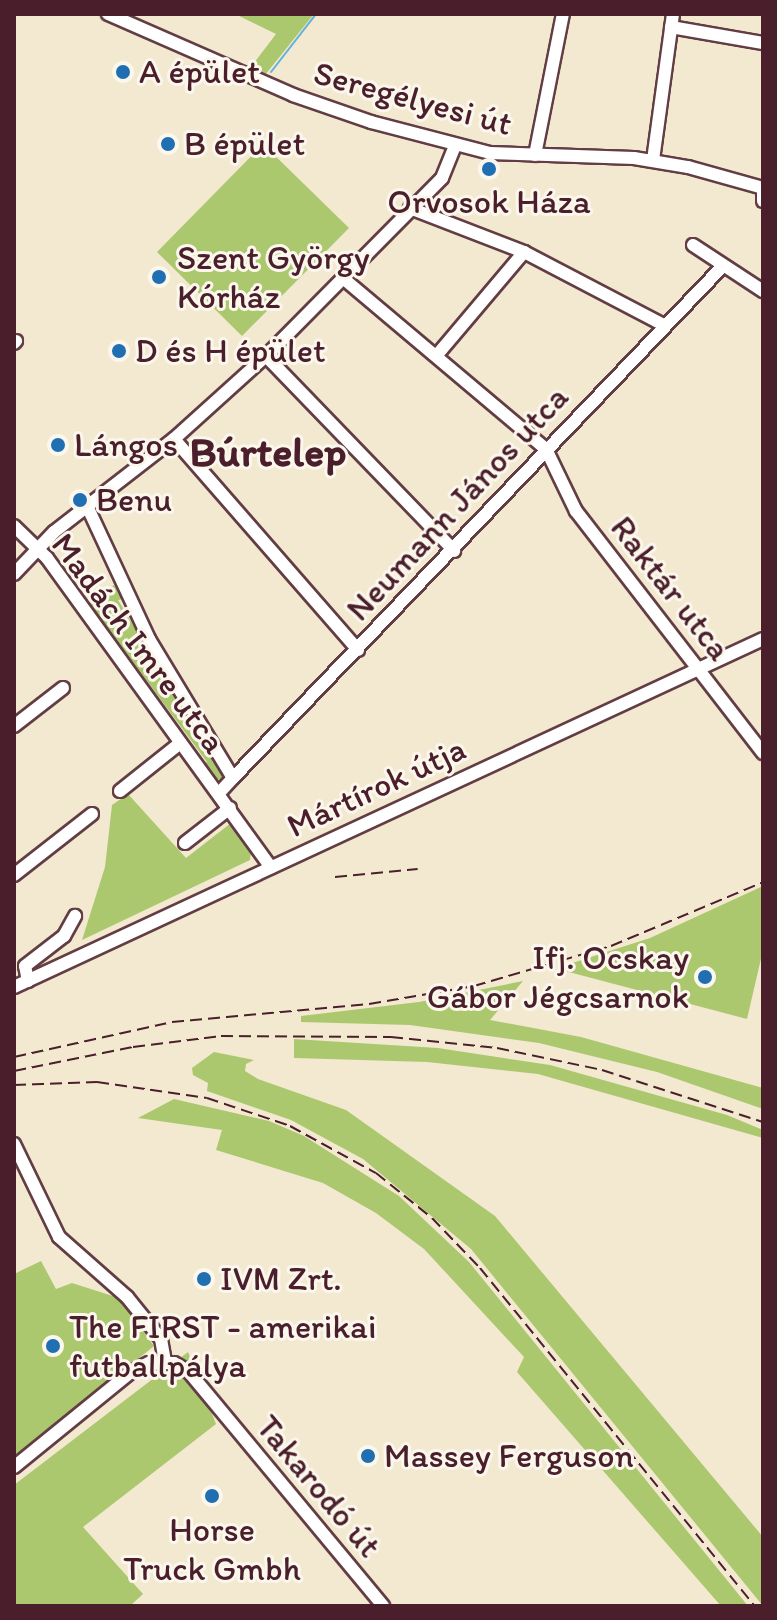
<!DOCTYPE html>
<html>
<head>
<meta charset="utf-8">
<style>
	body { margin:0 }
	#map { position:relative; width:777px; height:1620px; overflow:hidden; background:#f3e8d0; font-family:Itim,sans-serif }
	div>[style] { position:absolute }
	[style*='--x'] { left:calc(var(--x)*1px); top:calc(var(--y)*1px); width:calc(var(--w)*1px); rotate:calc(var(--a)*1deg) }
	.green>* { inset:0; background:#acc86e }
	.stream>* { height:2px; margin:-1px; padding:0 1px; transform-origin:1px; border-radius:1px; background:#62b2dd }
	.roads { filter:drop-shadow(2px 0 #633d44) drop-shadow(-2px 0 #633d44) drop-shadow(0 2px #633d44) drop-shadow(0 -2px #633d44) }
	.minor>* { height:12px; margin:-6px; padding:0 6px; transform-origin:6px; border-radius:6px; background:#fff }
	.rail>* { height:2px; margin-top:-1px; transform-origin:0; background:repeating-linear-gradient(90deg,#4a1f2b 0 12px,transparent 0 18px) }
	.dots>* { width:22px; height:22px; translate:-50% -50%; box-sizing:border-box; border:4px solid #fbf7ec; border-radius:50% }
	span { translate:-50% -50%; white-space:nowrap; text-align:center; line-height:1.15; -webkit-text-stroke:6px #fbf7ec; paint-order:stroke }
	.poi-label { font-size:34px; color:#4a1f2b }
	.left { translate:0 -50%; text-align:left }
	.right { translate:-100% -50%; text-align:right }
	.street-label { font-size:34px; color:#4a1f2b }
	.district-label { font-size:42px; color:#4a1f2b; font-weight:700 }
	.frame { position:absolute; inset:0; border:16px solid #4a1f2b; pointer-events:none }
</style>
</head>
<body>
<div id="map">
	<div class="green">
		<div style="clip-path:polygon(235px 14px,314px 14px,265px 75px,251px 67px,276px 34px)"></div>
		<div style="clip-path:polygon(263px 144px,349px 228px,242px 336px,157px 252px)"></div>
		<div style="clip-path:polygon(114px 585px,123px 599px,118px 600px,196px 728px,204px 731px,227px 780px,214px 779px,202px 763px,207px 762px,92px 607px,84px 604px)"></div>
		<div style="clip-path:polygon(128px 794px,186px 858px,231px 823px,251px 850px,250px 860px,82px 940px,105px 867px,112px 805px)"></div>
		<div style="clip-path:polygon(763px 886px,763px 950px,747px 1019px,565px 971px,563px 966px,650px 938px)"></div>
		<div style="clip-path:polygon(523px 981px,490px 1020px,581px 1037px,763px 1088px,763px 1109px,657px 1072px,539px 1043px,410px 1025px,301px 1022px,301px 1016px,419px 1002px)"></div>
		<div style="clip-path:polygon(294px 1039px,438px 1048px,550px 1065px,727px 1115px,763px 1130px,763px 1138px,538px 1074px,427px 1062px,294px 1058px)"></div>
		<div style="clip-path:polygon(214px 1052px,254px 1060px,246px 1064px,245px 1071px,258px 1079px,346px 1110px,495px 1216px,763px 1537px,763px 1606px,471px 1249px,363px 1159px,291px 1120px,207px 1091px,208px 1083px,193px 1075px,192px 1068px)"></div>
		<div style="clip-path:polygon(174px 1099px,269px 1121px,304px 1136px,399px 1196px,469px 1262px,748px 1606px,721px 1606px,517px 1372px,524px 1357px,424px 1249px,376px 1213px,323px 1183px,216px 1150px,222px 1130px,138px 1118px)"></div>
		<div style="clip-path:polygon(41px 1261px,56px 1289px,72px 1283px,119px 1298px,154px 1346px,14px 1458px,14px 1274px)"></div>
		<div style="clip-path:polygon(188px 1352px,216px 1424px,83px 1527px,143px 1594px,130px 1606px,14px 1606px,14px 1485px)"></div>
	</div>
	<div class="stream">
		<div style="--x:271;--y:72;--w:73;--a:-52.2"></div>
	</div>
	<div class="roads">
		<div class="minor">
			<div style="--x:108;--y:14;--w:202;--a:23.6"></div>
			<div style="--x:293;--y:95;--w:83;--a:19.1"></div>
			<div style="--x:371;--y:122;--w:123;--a:14.6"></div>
			<div style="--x:490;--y:153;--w:144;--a:2"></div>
			<div style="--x:634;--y:158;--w:55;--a:9.5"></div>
			<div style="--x:688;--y:167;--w:78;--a:15.6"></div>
			<div style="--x:763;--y:188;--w:13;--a:90"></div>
			<div style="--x:671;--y:27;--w:93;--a:9.9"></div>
			<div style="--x:535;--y:155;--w:144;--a:-78.8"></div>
			<div style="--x:653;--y:160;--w:147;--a:-82.2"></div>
			<div style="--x:410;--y:208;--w:122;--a:21.1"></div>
			<div style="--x:524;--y:252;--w:156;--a:27.6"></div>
			<div style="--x:693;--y:245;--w:84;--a:33.3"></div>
			<div style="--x:344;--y:279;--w:264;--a:40.1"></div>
			<div style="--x:546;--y:449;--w:69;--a:64.2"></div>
			<div style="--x:576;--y:511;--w:306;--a:52.3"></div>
			<div style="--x:14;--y:343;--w:3;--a:-45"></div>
			<div style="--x:437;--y:355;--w:135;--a:-49.8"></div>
			<div style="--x:266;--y:356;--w:271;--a:46"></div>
			<div style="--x:174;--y:439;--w:280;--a:48.9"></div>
			<div style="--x:88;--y:508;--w:145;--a:65"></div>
			<div style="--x:149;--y:639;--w:162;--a:58.9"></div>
			<div style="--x:233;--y:778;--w:21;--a:133"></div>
			<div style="--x:14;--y:526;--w:46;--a:44.1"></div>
			<div style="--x:47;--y:558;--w:382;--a:54.1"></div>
			<div style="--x:14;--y:574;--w:58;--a:-46.4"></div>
			<div style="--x:54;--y:532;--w:152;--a:-37.8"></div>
			<div style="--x:174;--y:439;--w:124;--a:-42.1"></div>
			<div style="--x:266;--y:356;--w:250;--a:-45.3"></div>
			<div style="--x:442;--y:178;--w:35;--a:-68"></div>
			<div style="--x:14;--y:726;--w:62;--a:-37.8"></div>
			<div style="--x:233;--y:778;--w:709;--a:-46.26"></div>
			<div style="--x:120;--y:791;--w:75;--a:-38.5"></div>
			<div style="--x:185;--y:843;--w:57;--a:-37.9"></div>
			<div style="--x:14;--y:875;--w:99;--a:-38"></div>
			<div style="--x:28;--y:981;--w:15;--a:-101"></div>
			<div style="--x:25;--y:966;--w:49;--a:-37.6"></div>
			<div style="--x:64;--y:936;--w:23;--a:-61"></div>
			<div style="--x:14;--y:987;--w:826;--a:-24.92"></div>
			<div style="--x:14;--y:1144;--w:103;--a:64.2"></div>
			<div style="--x:59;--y:1237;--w:91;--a:41.4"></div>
			<div style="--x:127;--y:1297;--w:54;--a:51"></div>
			<div style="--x:161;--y:1339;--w:22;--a:80"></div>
			<div style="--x:14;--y:1467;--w:151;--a:-39.1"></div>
			<div style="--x:131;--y:1372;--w:20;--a:-27"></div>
			<div style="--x:149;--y:1363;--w:25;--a:0"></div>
			<div style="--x:174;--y:1363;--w:17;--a:31"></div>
			<div style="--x:189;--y:1372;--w:304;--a:50.3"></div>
		</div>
	</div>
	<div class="rail">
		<div style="--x:335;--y:877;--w:83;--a:-5.5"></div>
		<div style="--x:14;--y:1057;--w:162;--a:-12.5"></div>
		<div style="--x:172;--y:1022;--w:198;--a:-5.2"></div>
		<div style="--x:369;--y:1004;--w:107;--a:-9.7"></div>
		<div style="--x:474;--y:986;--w:143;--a:-16.3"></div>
		<div style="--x:611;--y:946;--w:165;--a:-22.8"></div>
		<div style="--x:14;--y:1071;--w:121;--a:-11.4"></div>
		<div style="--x:133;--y:1047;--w:89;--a:-7.1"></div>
		<div style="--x:221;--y:1036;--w:170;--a:0.3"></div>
		<div style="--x:391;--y:1037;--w:107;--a:5.9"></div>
		<div style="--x:497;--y:1048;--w:107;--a:11.8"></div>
		<div style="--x:602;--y:1070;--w:169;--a:17.9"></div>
		<div style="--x:14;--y:1085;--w:83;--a:-2.1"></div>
		<div style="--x:97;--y:1082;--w:111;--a:8.3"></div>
		<div style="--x:207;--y:1098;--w:88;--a:18.6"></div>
		<div style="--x:290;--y:1126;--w:98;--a:28.7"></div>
		<div style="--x:376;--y:1173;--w:72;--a:38.8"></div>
		<div style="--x:432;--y:1218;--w:69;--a:46.2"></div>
		<div style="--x:480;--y:1268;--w:436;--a:50.9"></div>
	</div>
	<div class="dots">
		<div style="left:123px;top:72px;background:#1f6fb2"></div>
		<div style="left:168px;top:144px;background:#1f6fb2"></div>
		<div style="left:489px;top:169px;background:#1f6fb2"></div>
		<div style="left:159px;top:277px;background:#1f6fb2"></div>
		<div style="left:119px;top:351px;background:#1f6fb2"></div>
		<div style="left:58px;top:445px;background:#1f6fb2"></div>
		<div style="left:80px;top:500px;background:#1f6fb2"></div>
		<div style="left:705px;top:977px;background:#1f6fb2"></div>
		<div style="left:204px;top:1279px;background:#1f6fb2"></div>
		<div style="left:53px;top:1346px;background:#1f6fb2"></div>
		<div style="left:368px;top:1456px;background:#1f6fb2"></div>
		<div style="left:212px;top:1496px;background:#1f6fb2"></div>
	</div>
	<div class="poi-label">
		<span class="left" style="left:139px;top:72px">A épület</span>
		<span class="left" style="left:184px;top:144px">B épület</span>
		<span style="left:489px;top:202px">Orvosok Háza</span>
		<span class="left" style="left:177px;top:277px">Szent György<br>Kórház</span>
		<span class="left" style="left:135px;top:351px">D és H épület</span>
		<span class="left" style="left:74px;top:445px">Lángos</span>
		<span class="left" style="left:96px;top:500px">Benu</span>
		<span class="right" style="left:689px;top:977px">Ifj. Ocskay<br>Gábor Jégcsarnok</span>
		<span class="left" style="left:220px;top:1279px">IVM Zrt.</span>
		<span class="left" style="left:69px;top:1346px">The FIRST - amerikai<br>futballpálya</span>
		<span class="left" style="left:384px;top:1456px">Massey Ferguson</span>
		<span style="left:212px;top:1549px">Horse<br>Truck Gmbh</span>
	</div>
	<div class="street-label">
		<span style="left:413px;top:98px;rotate:15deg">Seregélyesi út</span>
		<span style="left:457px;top:503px;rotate:-47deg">Neumann János utca</span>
		<span style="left:671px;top:588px;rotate:52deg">Raktár utca</span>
		<span style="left:139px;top:643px;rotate:53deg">Madách Imre utca</span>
		<span style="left:376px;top:787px;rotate:-25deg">Mártírok útja</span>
		<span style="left:319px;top:1486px;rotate:50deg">Takarodó út</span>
	</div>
	<div class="district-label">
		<span style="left:268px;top:452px">Búrtelep</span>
	</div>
	<div class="frame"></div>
</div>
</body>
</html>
